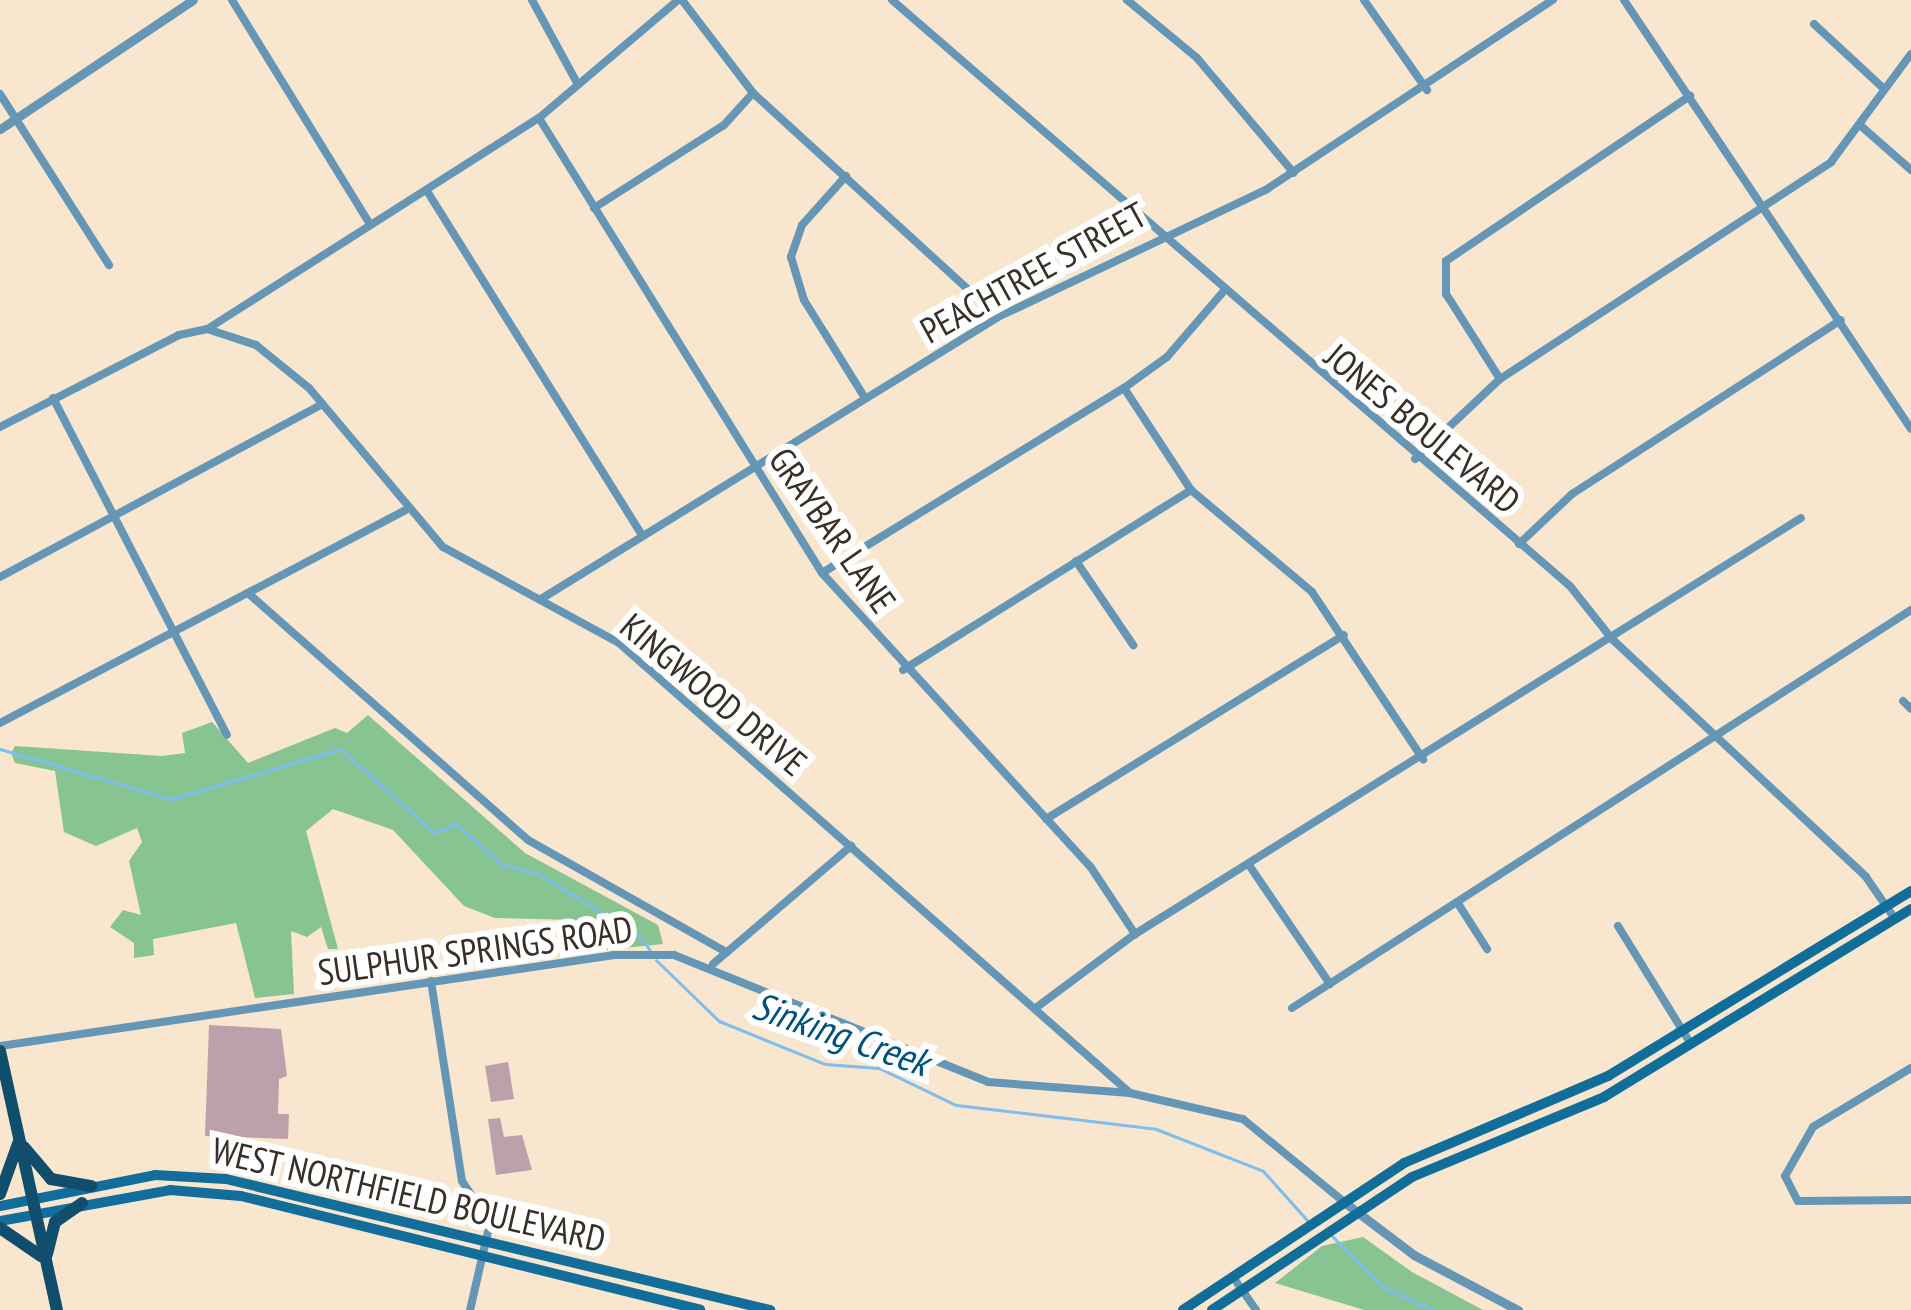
<!DOCTYPE html>
<html>
<head>
<meta charset="utf-8">
<style>
	body { margin:0 }
	#map { position:relative; width:1911px; height:1310px; overflow:hidden; background:#f8e6cf; font-family:"PT Sans Narrow",sans-serif }
	div>[style] { position:absolute }
	[style*='--x'] { left:calc(var(--x)*1px); top:calc(var(--y)*1px); width:calc(var(--w)*1px); rotate:calc(var(--a)*1deg) }
	.forest>* { inset:0; background:#87c492 }
	.stream>* { height:3px; margin:-1.5px; padding:0 1.5px; transform-origin:1.5px; border-radius:1.5px; background:#7dbeee }
	.building>* { inset:0; background:#bca1ac }
	.minor>* { height:8px; margin:-4px; padding:0 4px; transform-origin:4px; border-radius:4px; background:#6696b5 }
	.tertiary>* { height:9px; margin:-4.5px; padding:0 4.5px; transform-origin:4.5px; border-radius:4.5px; background:#6696b5 }
	.secondary>* { height:10px; margin:-5px; padding:0 5px; transform-origin:5px; border-radius:5px; background:#116d9a }
	.primary>* { height:12px; margin:-6px; padding:0 6px; transform-origin:6px; border-radius:6px; background:#114e6d }
	span { translate:-50% -50%; white-space:nowrap; text-align:center; line-height:1.15; -webkit-text-stroke:12px #fff; paint-order:stroke }
	.street-label { font-size:36px; color:#373028 }
	.water-label { font-size:39px; color:#00527e; font-style:italic }
</style>
</head>
<body>
<div id="map">
	<div class="forest">
		<div style="clip-path:polygon(368px 715px,525px 853px,658px 925px,663px 944px,584px 952px,572px 920px,495px 918px,464px 906px,393px 830px,333px 809px,306px 831px,338px 949px,328px 949px,321px 927px,307px 937px,291px 931px,294px 994px,255px 998px,236px 923px,153px 939px,154px 955px,134px 958px,134px 943px,110px 927px,123px 910px,141px 915px,129px 861px,142px 842px,137px 828px,96px 846px,64px 832px,55px 771px,15px 763px,11px 753px,15px 746px,162px 756px,185px 753px,182px 733px,212px 722px,248px 763px,335px 728px,347px 733px)"></div>
		<div style="clip-path:polygon(1363px 1237px,1412px 1272px,1483px 1310px,1364px 1310px,1275px 1283px,1322px 1246px)"></div>
	</div>
	<div class="stream">
		<div style="--x:0;--y:749;--w:178;--a:16.3"></div>
		<div style="--x:171;--y:799;--w:177;--a:-16.4"></div>
		<div style="--x:341;--y:749;--w:125;--a:42.1"></div>
		<div style="--x:434;--y:833;--w:24;--a:-22"></div>
		<div style="--x:456;--y:824;--w:62;--a:41.1"></div>
		<div style="--x:503;--y:865;--w:36;--a:14"></div>
		<div style="--x:538;--y:874;--w:118;--a:31.1"></div>
		<div style="--x:639;--y:935;--w:21;--a:55"></div>
		<div style="--x:656;--y:960;--w:88;--a:44.1"></div>
		<div style="--x:719;--y:1021;--w:114;--a:22.1"></div>
		<div style="--x:825;--y:1064;--w:54;--a:4.2"></div>
		<div style="--x:879;--y:1068;--w:85;--a:25.7"></div>
		<div style="--x:956;--y:1105;--w:201;--a:6.8"></div>
		<div style="--x:1156;--y:1129;--w:115;--a:21.4"></div>
		<div style="--x:1263;--y:1171;--w:66;--a:48.1"></div>
		<div style="--x:1330;--y:1234;--w:75;--a:45"></div>
		<div style="--x:1383;--y:1287;--w:55;--a:24.7"></div>
	</div>
	<div class="building">
		<div style="clip-path:polygon(209px 1025px,281px 1029px,287px 1076px,279px 1079px,278px 1114px,289px 1114px,288px 1139px,205px 1136px)"></div>
		<div style="clip-path:polygon(508px 1062px,514px 1099px,491px 1102px,485px 1066px)"></div>
		<div style="clip-path:polygon(500px 1118px,504px 1137px,522px 1135px,532px 1170px,496px 1175px,488px 1119px)"></div>
	</div>
	<div class="minor">
		<div style="--x:232;--y:0;--w:263;--a:58.4"></div>
		<div style="--x:532;--y:0;--w:94;--a:61.5"></div>
		<div style="--x:682;--y:0;--w:117;--a:52.6"></div>
		<div style="--x:753;--y:93;--w:331;--a:42.4"></div>
		<div style="--x:892;--y:0;--w:896;--a:40.84"></div>
		<div style="--x:1570;--y:586;--w:68;--a:51.6"></div>
		<div style="--x:1612;--y:639;--w:348;--a:43.1"></div>
		<div style="--x:1866;--y:877;--w:51;--a:55.4"></div>
		<div style="--x:1127;--y:0;--w:91;--a:39.6"></div>
		<div style="--x:1197;--y:58;--w:150;--a:49.9"></div>
		<div style="--x:1364;--y:0;--w:110;--a:55"></div>
		<div style="--x:1624;--y:0;--w:516;--a:56.22"></div>
		<div style="--x:1814;--y:24;--w:94;--a:42.8"></div>
		<div style="--x:0;--y:94;--w:203;--a:57.5"></div>
		<div style="--x:539;--y:118;--w:536;--a:58.12"></div>
		<div style="--x:822;--y:573;--w:397;--a:47.6"></div>
		<div style="--x:1090;--y:866;--w:82;--a:56.5"></div>
		<div style="--x:1861;--y:126;--w:67;--a:41.3"></div>
		<div style="--x:846;--y:176;--w:66;--a:131.9"></div>
		<div style="--x:802;--y:225;--w:34;--a:109"></div>
		<div style="--x:791;--y:257;--w:45;--a:73.2"></div>
		<div style="--x:804;--y:300;--w:115;--a:58.1"></div>
		<div style="--x:427;--y:191;--w:406;--a:58"></div>
		<div style="--x:594;--y:208;--w:154;--a:-32.6"></div>
		<div style="--x:724;--y:125;--w:43;--a:-47.8"></div>
		<div style="--x:209;--y:328;--w:391;--a:-32.5"></div>
		<div style="--x:539;--y:118;--w:182;--a:-40.3"></div>
		<div style="--x:1500;--y:379;--w:101;--a:-122.4"></div>
		<div style="--x:1446;--y:294;--w:33;--a:-90"></div>
		<div style="--x:1446;--y:261;--w:295;--a:-34.1"></div>
		<div style="--x:1124;--y:388;--w:122;--a:56.7"></div>
		<div style="--x:1191;--y:490;--w:158;--a:40.1"></div>
		<div style="--x:1312;--y:592;--w:201;--a:56.4"></div>
		<div style="--x:53;--y:398;--w:379;--a:62.7"></div>
		<div style="--x:0;--y:427;--w:201;--a:-27.2"></div>
		<div style="--x:179;--y:335;--w:29;--a:-12"></div>
		<div style="--x:207;--y:329;--w:52;--a:18.1"></div>
		<div style="--x:256;--y:345;--w:68;--a:39.1"></div>
		<div style="--x:309;--y:388;--w:208;--a:49.9"></div>
		<div style="--x:443;--y:547;--w:200;--a:28.6"></div>
		<div style="--x:619;--y:643;--w:681;--a:41.37"></div>
		<div style="--x:1415;--y:459;--w:117;--a:-43.3"></div>
		<div style="--x:1500;--y:379;--w:396;--a:-33.2"></div>
		<div style="--x:1831;--y:162;--w:134;--a:-53.5"></div>
		<div style="--x:1519;--y:544;--w:73;--a:-43.3"></div>
		<div style="--x:1572;--y:494;--w:320;--a:-32.9"></div>
		<div style="--x:1076;--y:561;--w:102;--a:55.8"></div>
		<div style="--x:822;--y:573;--w:354;--a:-31.5"></div>
		<div style="--x:1124;--y:388;--w:53;--a:-35.8"></div>
		<div style="--x:1167;--y:357;--w:86;--a:-49.3"></div>
		<div style="--x:0;--y:577;--w:366;--a:-28.2"></div>
		<div style="--x:249;--y:594;--w:372;--a:41.4"></div>
		<div style="--x:528;--y:840;--w:225;--a:29.5"></div>
		<div style="--x:541;--y:599;--w:537;--a:-31.68"></div>
		<div style="--x:998;--y:317;--w:298;--a:-25.4"></div>
		<div style="--x:1267;--y:189;--w:343;--a:-33.5"></div>
		<div style="--x:903;--y:670;--w:340;--a:-32"></div>
		<div style="--x:1903;--y:701;--w:11;--a:45"></div>
		<div style="--x:0;--y:723;--w:458;--a:-27.7"></div>
		<div style="--x:1046;--y:819;--w:350;--a:-31.7"></div>
		<div style="--x:1249;--y:865;--w:144;--a:55.8"></div>
		<div style="--x:1457;--y:902;--w:56;--a:57.4"></div>
		<div style="--x:1618;--y:926;--w:139;--a:58.3"></div>
		<div style="--x:713;--y:964;--w:182;--a:-40.5"></div>
		<div style="--x:431;--y:981;--w:202;--a:81.2"></div>
		<div style="--x:462;--y:1181;--w:50;--a:56.3"></div>
		<div style="--x:490;--y:1223;--w:89;--a:102.9"></div>
		<div style="--x:1037;--y:1007;--w:122;--a:-36.7"></div>
		<div style="--x:1135;--y:934;--w:785;--a:-31.99"></div>
		<div style="--x:1292;--y:1008;--w:736;--a:-32.74"></div>
		<div style="--x:0;--y:1046;--w:621;--a:-8.43"></div>
		<div style="--x:614;--y:955;--w:60;--a:0"></div>
		<div style="--x:674;--y:955;--w:339;--a:22"></div>
		<div style="--x:988;--y:1082;--w:142;--a:4.4"></div>
		<div style="--x:1130;--y:1093;--w:116;--a:13"></div>
		<div style="--x:1243;--y:1119;--w:131;--a:39.4"></div>
		<div style="--x:1911;--y:1068;--w:114;--a:149"></div>
		<div style="--x:1813;--y:1127;--w:56;--a:119.7"></div>
		<div style="--x:1785;--y:1176;--w:28;--a:63"></div>
		<div style="--x:1798;--y:1201;--w:113;--a:-0.5"></div>
		<div style="--x:1233;--y:1277;--w:40;--a:55.1"></div>
	</div>
	<div class="tertiary">
		<div style="--x:0;--y:129;--w:232;--a:-33.8"></div>
		<div style="--x:1344;--y:1202;--w:88;--a:37.1"></div>
		<div style="--x:1414;--y:1255;--w:118;--a:27.9"></div>
	</div>
	<div class="secondary">
		<div style="--x:0;--y:1206;--w:158;--a:-11.3"></div>
		<div style="--x:155;--y:1175;--w:71;--a:3.2"></div>
		<div style="--x:226;--y:1179;--w:560;--a:13.54"></div>
		<div style="--x:0;--y:1221;--w:173;--a:-10.3"></div>
		<div style="--x:170;--y:1190;--w:71;--a:4.8"></div>
		<div style="--x:241;--y:1196;--w:473;--a:13.9"></div>
		<div style="--x:1183;--y:1310;--w:265;--a:-33.6"></div>
		<div style="--x:1404;--y:1163;--w:222;--a:-23.1"></div>
		<div style="--x:1608;--y:1076;--w:355;--a:-31.4"></div>
		<div style="--x:1212;--y:1310;--w:240;--a:-33.6"></div>
		<div style="--x:1412;--y:1177;--w:208;--a:-22.6"></div>
		<div style="--x:1604;--y:1097;--w:360;--a:-31.5"></div>
	</div>
	<div class="primary">
		<div style="--x:0;--y:1051;--w:265;--a:77.6"></div>
		<div style="--x:24;--y:1147;--w:42;--a:49.8"></div>
		<div style="--x:51;--y:1179;--w:41;--a:9.9"></div>
		<div style="--x:0;--y:1194;--w:56;--a:-70.3"></div>
		<div style="--x:0;--y:1228;--w:50;--a:34.3"></div>
		<div style="--x:47;--y:1254;--w:33;--a:-76"></div>
		<div style="--x:55;--y:1222;--w:33;--a:-35"></div>
	</div>
	<div class="street-label">
		<span style="left:1033px;top:272px;rotate:-29deg">PEACHTREE STREET</span>
		<span style="left:1423px;top:428px;rotate:40deg">JONES BOULEVARD</span>
		<span style="left:833px;top:530px;rotate:55deg">GRAYBAR LANE</span>
		<span style="left:714px;top:694px;rotate:40deg">KINGWOOD DRIVE</span>
		<span style="left:475px;top:950px;rotate:-8deg">SULPHUR SPRINGS ROAD</span>
		<span style="left:409px;top:1194px;rotate:13deg">WEST NORTHFIELD BOULEVARD</span>
	</div>
	<div class="water-label">
		<span style="left:841px;top:1034px;rotate:19deg">Sinking Creek</span>
	</div>
</div>
</body>
</html>
